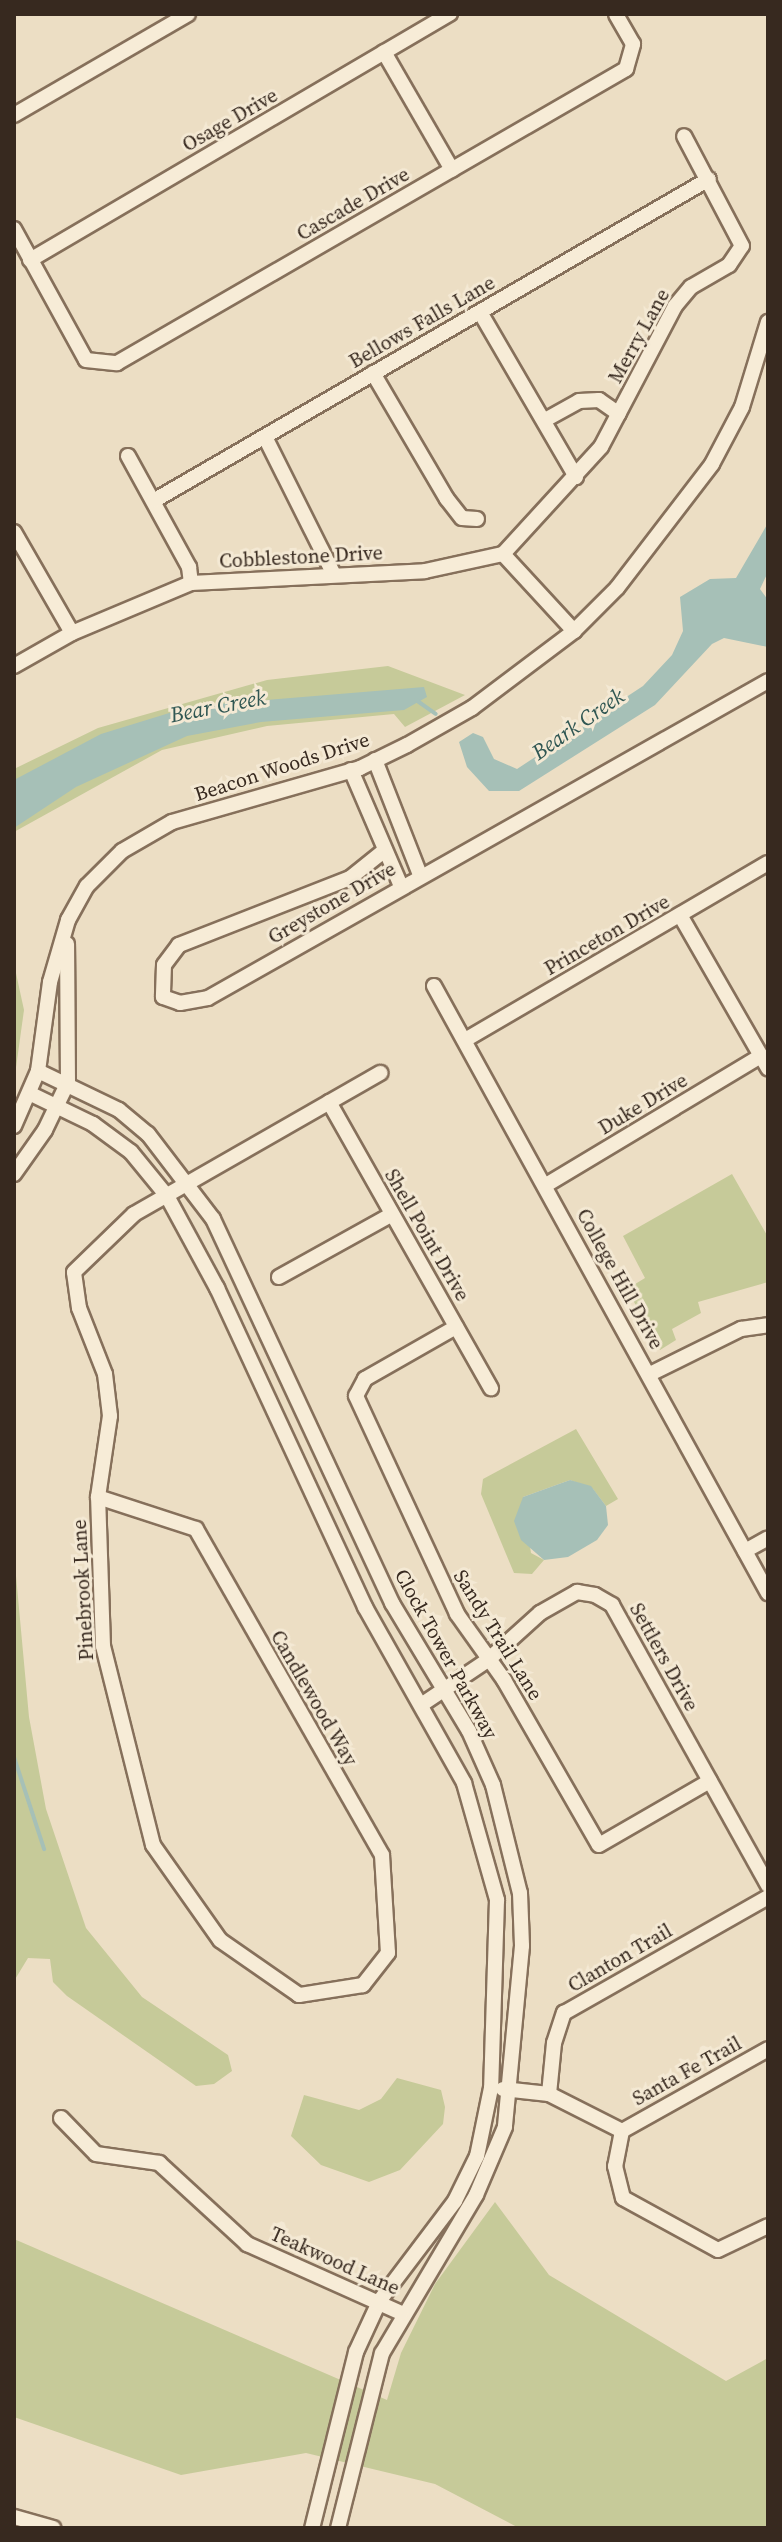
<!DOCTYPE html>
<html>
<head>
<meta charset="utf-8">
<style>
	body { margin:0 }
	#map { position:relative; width:782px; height:2542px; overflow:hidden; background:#ecdec4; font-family:"Source Serif 4",serif }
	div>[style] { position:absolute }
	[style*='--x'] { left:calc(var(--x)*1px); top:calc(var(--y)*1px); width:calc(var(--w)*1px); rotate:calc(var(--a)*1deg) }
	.green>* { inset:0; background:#c6ca99 }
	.water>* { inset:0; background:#a6c0b7 }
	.stream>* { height:4px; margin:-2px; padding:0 2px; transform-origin:2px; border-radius:2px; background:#a6c0b7 }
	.roads { filter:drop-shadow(2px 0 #86705b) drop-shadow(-2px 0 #86705b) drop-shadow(0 2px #86705b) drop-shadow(0 -2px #86705b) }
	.minor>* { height:14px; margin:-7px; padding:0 7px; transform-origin:7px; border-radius:7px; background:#f7ecd7 }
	span { translate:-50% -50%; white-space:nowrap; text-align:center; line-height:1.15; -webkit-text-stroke:6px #f4e9d4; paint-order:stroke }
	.street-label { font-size:20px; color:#37291f }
	.water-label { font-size:22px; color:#2f5652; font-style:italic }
	.frame { position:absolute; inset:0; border:16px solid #37291f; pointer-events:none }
</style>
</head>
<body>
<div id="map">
	<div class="green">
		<div style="clip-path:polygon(388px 666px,465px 695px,405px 727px,394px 714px,267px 726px,162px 750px,14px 832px,14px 769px,98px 728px,267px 680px)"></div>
		<div style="clip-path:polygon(14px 964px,24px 1010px,14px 1082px)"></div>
		<div style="clip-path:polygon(732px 1174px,768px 1237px,768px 1282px,698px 1302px,701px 1313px,672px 1329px,676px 1340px,660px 1350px,627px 1289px,645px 1278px,623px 1236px)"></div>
		<div style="clip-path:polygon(576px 1429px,618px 1499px,606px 1506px,593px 1489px,570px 1480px,523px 1497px,531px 1553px,544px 1560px,532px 1574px,514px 1573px,481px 1494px,483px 1479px)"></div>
		<div style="clip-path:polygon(14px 1554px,29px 1717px,46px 1809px,86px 1928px,142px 1997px,228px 2055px,232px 2071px,214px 2084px,196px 2086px,67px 1996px,53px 1982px,50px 1959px,28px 1958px,14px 1981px)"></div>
		<div style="clip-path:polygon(397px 2078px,441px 2090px,445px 2107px,443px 2124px,400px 2170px,369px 2182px,321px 2165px,291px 2136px,304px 2095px,359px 2110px,381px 2099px)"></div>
		<div style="clip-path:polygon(495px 2202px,549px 2275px,726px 2381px,768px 2358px,768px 2528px,519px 2528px,435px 2484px,306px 2453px,181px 2475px,14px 2417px,14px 2239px,387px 2400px,401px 2353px,435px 2284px)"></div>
	</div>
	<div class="water">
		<div style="clip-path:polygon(768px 523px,768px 572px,760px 589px,768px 600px,768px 647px,724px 638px,712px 644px,655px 705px,519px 791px,489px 791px,467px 767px,459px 742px,473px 733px,483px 737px,494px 759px,517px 769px,643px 686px,672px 655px,683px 631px,680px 597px,710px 579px,736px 578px)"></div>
		<div style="clip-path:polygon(424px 687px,427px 697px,404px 710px,261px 722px,187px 736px,76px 787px,14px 828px,14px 780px,101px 734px,192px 706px)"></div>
		<div style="clip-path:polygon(570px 1480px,591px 1486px,606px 1506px,608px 1525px,597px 1540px,568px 1557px,544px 1560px,521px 1540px,514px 1521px,523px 1497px)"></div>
	</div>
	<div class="stream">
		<div style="--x:416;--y:700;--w:24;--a:35"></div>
		<div style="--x:14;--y:1757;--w:97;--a:71.9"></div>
	</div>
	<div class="roads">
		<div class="minor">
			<div style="--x:384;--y:52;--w:136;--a:60"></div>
			<div style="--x:14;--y:115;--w:201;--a:-30.1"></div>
			<div style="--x:14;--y:229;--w:149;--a:61.2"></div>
			<div style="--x:86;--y:360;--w:31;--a:6"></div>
			<div style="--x:117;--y:363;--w:588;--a:-30.01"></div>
			<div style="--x:626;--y:69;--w:26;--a:-74"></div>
			<div style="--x:633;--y:44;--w:34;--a:-120"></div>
			<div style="--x:30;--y:260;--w:487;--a:-30.4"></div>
			<div style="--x:480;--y:312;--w:191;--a:59.8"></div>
			<div style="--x:373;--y:373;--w:146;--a:59.6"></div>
			<div style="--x:447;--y:499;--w:24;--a:52"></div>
			<div style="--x:462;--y:518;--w:15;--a:4"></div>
			<div style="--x:545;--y:420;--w:39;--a:-29"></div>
			<div style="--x:579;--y:401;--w:20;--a:-3"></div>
			<div style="--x:599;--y:400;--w:24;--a:35"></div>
			<div style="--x:266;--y:439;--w:150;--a:63.4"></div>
			<div style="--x:128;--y:456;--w:127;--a:61.2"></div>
			<div style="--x:189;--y:567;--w:16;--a:83"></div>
			<div style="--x:155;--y:500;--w:640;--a:-30.09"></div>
			<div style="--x:14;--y:532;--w:116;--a:60.1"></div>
			<div style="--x:503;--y:554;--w:145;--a:-47.5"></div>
			<div style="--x:601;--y:447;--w:159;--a:-62.3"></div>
			<div style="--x:675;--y:306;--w:25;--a:-50"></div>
			<div style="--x:691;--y:287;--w:44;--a:-30.1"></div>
			<div style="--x:729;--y:265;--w:23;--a:-56"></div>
			<div style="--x:742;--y:246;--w:124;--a:-117.8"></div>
			<div style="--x:503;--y:554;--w:105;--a:47.3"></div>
			<div style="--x:14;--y:666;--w:67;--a:-29.6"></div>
			<div style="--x:72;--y:633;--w:129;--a:-22.8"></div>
			<div style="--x:191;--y:583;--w:234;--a:-2.9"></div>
			<div style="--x:425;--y:571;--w:80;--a:-12.3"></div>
			<div style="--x:375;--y:760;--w:123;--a:68.6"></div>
			<div style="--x:351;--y:770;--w:126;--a:66.7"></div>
			<div style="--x:385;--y:850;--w:45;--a:141.3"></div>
			<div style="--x:350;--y:878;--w:184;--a:158.6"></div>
			<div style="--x:179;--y:945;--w:25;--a:127"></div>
			<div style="--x:164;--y:965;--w:32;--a:92"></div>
			<div style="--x:163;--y:997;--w:18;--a:19"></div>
			<div style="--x:180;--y:1003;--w:28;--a:-10"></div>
			<div style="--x:208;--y:998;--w:643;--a:-29.51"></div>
			<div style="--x:680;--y:915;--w:177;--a:60.1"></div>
			<div style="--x:434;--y:986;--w:693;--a:61.18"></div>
			<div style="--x:465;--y:1040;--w:351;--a:-30.3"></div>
			<div style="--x:38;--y:1071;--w:90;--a:25.7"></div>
			<div style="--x:119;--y:1110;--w:38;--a:40"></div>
			<div style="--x:148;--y:1134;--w:107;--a:52.6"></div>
			<div style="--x:213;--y:1219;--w:424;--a:65"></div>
			<div style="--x:392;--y:1603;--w:149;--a:59"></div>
			<div style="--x:469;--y:1731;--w:59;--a:66"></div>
			<div style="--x:493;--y:1785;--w:111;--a:76"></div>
			<div style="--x:520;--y:1893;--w:53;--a:87.8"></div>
			<div style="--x:522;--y:1946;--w:182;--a:95.4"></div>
			<div style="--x:505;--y:2127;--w:74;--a:113.1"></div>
			<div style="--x:476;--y:2195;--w:184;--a:120.7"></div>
			<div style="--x:382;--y:2353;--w:180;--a:104.1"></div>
			<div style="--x:31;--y:1094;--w:69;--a:25.8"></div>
			<div style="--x:93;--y:1124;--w:47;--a:36.4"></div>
			<div style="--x:131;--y:1152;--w:57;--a:50.7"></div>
			<div style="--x:167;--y:1196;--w:105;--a:61.5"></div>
			<div style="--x:217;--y:1288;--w:352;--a:65.1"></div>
			<div style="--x:365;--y:1607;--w:202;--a:60.6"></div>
			<div style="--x:464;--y:1783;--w:122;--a:74.2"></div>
			<div style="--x:497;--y:1900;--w:188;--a:91.8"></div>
			<div style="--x:491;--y:2088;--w:69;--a:101.6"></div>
			<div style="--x:477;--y:2156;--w:50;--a:116.1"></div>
			<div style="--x:455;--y:2201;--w:124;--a:127.1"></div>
			<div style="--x:380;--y:2300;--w:57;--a:114.8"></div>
			<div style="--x:356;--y:2352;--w:181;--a:104"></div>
			<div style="--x:329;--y:1102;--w:329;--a:60.5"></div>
			<div style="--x:14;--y:1126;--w:60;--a:-66.4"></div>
			<div style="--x:38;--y:1071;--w:90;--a:-82.3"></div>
			<div style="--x:50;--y:982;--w:65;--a:-73.8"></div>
			<div style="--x:68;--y:920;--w:39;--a:-61"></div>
			<div style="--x:87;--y:886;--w:49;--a:-45"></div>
			<div style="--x:122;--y:851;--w:58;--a:-30.1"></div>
			<div style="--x:172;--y:822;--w:196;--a:-16"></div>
			<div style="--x:360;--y:768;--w:52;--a:-26.1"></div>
			<div style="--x:407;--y:745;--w:75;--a:-29.6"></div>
			<div style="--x:472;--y:708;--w:128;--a:-37"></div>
			<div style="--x:574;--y:631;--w:61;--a:-45"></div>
			<div style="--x:617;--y:588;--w:156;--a:-52.5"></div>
			<div style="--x:712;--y:464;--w:64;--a:-62.2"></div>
			<div style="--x:742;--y:407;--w:89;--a:-73"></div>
			<div style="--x:14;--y:1174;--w:54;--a:-54.8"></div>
			<div style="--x:45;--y:1130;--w:53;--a:-64.4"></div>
			<div style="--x:68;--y:1082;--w:138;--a:-90.4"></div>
			<div style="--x:546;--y:1185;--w:251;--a:-31"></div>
			<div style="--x:279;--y:1277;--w:128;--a:-29"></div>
			<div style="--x:456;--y:1327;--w:105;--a:150.3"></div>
			<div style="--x:365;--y:1379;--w:19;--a:118"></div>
			<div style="--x:356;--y:1396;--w:240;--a:65.1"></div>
			<div style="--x:457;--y:1614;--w:81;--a:54.5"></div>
			<div style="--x:504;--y:1680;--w:190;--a:60.1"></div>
			<div style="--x:599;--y:1845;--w:128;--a:-30"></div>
			<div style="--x:650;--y:1374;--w:102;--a:-26.3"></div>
			<div style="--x:741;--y:1329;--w:27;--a:-8"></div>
			<div style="--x:98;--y:1497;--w:103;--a:18.1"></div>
			<div style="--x:196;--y:1529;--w:375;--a:60.3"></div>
			<div style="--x:382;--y:1855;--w:98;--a:86.5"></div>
			<div style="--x:388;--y:1953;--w:41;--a:128"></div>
			<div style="--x:363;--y:1985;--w:65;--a:171.1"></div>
			<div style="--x:299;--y:1995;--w:96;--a:-145.2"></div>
			<div style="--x:220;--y:1940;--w:116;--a:-125.2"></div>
			<div style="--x:153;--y:1845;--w:205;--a:-104.1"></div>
			<div style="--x:103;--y:1646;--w:149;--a:-91.9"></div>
			<div style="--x:98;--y:1497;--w:82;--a:-81.6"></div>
			<div style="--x:110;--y:1416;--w:42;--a:-96.8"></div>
			<div style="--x:105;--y:1374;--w:71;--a:-111.5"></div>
			<div style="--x:79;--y:1308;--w:36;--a:-98"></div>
			<div style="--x:74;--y:1272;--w:83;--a:-44"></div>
			<div style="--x:134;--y:1214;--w:284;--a:-29.8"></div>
			<div style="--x:745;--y:1551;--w:26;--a:-29"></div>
			<div style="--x:424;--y:1703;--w:77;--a:-33.9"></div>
			<div style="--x:488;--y:1660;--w:70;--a:-42.1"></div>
			<div style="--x:540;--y:1613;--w:43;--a:-29.6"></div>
			<div style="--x:577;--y:1592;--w:18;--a:9"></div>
			<div style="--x:595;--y:1595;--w:20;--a:30"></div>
			<div style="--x:612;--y:1605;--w:321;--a:60.9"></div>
			<div style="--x:503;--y:2089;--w:46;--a:6.2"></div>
			<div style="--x:549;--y:2094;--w:82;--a:26.9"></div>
			<div style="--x:622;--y:2131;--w:167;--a:-29.3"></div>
			<div style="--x:549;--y:2094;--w:51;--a:-84.4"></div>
			<div style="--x:554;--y:2043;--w:32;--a:-72"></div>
			<div style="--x:564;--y:2013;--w:235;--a:-29.6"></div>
			<div style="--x:61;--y:2118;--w:50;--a:45.8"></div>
			<div style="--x:96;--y:2154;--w:64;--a:8.1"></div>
			<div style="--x:159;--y:2163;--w:120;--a:42.6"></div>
			<div style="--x:247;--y:2244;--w:169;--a:24.1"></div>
			<div style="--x:622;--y:2131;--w:36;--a:101"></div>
			<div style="--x:615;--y:2166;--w:33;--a:76"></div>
			<div style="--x:623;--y:2198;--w:108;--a:28.7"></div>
			<div style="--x:718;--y:2250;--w:55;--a:-25.6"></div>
			<div style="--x:14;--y:2517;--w:41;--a:15.8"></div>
		</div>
	</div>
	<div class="street-label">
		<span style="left:230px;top:120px;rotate:-30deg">Osage Drive</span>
		<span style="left:353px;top:204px;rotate:-30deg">Cascade Drive</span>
		<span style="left:422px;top:322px;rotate:-30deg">Bellows Falls Lane</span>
		<span style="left:639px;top:336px;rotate:-61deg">Merry Lane</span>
		<span style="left:301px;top:557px;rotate:-3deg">Cobblestone Drive</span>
		<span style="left:282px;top:767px;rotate:-18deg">Beacon Woods Drive</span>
		<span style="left:332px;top:903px;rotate:-30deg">Greystone Drive</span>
		<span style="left:607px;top:935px;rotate:-30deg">Princeton Drive</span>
		<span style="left:643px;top:1104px;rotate:-31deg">Duke Drive</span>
		<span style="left:427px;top:1235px;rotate:60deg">Shell Point Drive</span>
		<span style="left:620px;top:1279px;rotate:61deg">College Hill Drive</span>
		<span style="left:83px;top:1590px;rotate:-93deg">Pinebrook Lane</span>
		<span style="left:498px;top:1635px;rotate:58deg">Sandy Trail Lane</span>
		<span style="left:446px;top:1654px;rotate:61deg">Clock Tower Parkway</span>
		<span style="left:664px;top:1657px;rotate:61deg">Settlers Drive</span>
		<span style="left:314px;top:1698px;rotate:60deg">Candlewood Way</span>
		<span style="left:620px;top:1958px;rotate:-30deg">Clanton Trail</span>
		<span style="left:687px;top:2071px;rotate:-29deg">Santa Fe Trail</span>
		<span style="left:335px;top:2261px;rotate:24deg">Teakwood Lane</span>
	</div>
	<div class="water-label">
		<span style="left:218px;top:706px;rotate:-11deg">Bear Creek</span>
		<span style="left:578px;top:724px;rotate:-35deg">Beark Creek</span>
	</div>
	<div class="frame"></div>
</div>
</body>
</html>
